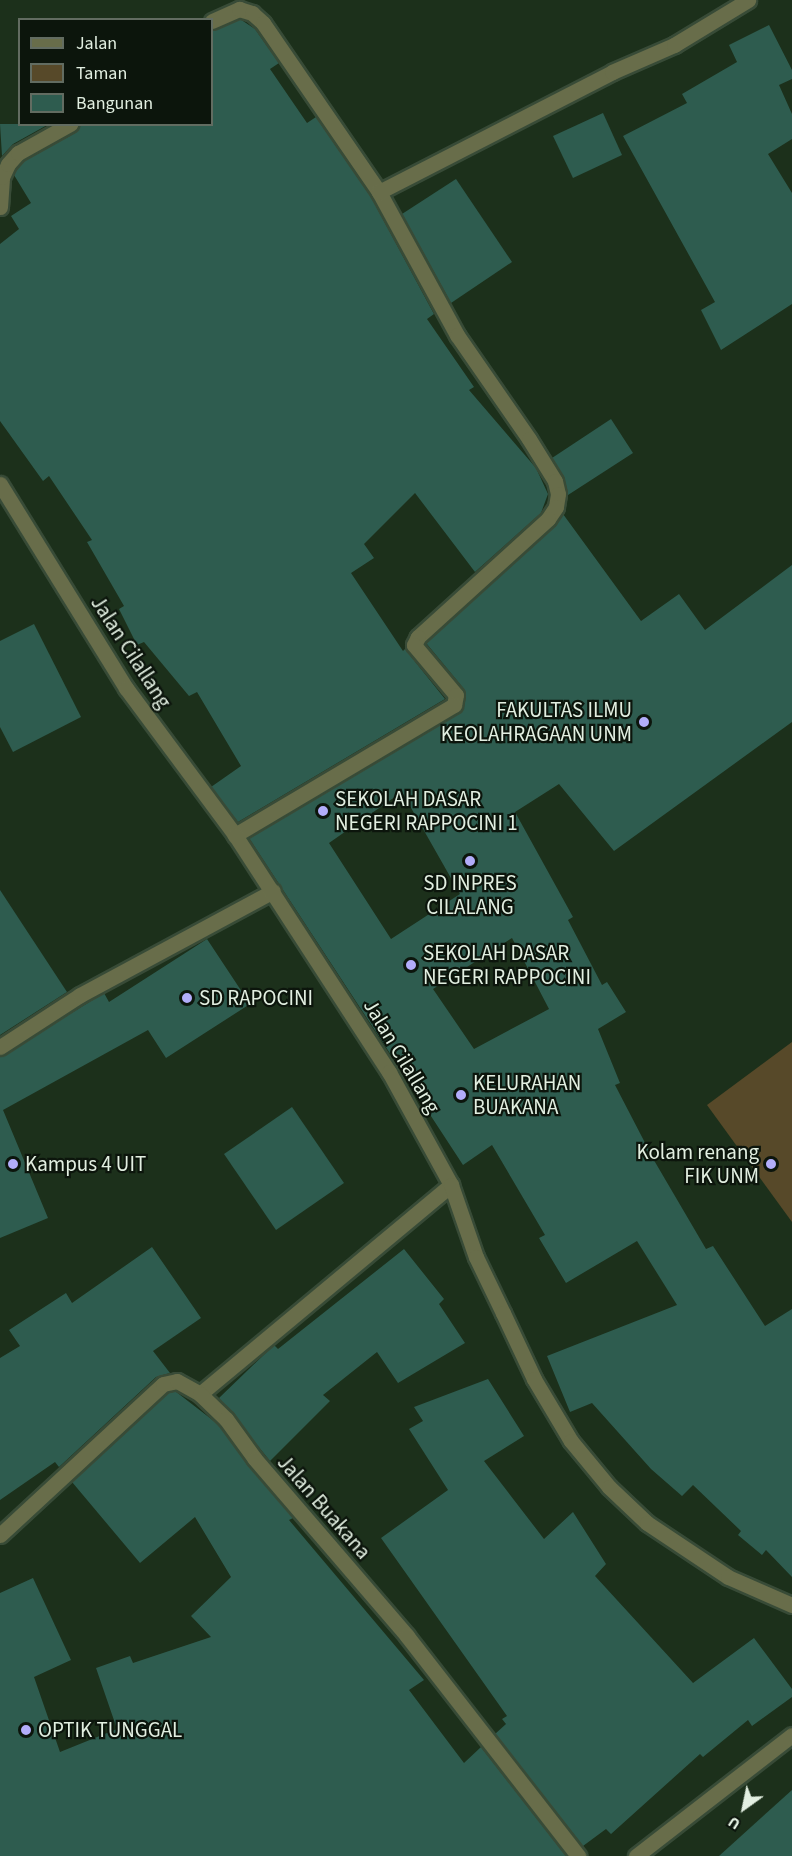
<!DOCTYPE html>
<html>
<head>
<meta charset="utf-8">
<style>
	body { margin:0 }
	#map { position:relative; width:792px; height:1856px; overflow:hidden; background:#1c301b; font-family:"Source Sans 3",sans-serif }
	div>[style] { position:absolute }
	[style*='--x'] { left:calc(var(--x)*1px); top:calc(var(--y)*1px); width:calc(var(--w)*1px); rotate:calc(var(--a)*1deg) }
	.green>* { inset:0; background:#574929 }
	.building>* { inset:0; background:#2e5c4f }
	.roads { filter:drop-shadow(2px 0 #384b37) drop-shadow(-2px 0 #384b37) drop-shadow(0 2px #384b37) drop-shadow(0 -2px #384b37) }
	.minor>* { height:15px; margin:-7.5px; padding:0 7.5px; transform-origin:7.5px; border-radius:7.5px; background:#686d4a }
	.tertiary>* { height:15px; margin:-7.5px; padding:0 7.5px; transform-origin:7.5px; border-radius:7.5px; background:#686d4a }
	.dots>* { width:16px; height:16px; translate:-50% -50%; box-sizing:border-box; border:3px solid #0c150c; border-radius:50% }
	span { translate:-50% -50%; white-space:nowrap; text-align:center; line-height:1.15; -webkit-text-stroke:4.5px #0c150c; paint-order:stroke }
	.street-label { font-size:21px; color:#e2efe1 }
	.poi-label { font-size:21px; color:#e2efe1 }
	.right { translate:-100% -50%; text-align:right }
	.left { translate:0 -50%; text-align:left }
	.legend { position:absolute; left:18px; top:18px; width:195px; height:108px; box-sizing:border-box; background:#0c150c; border:2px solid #626c61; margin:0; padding:8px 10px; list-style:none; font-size:18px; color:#e2efe1 }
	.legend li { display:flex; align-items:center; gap:12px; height:30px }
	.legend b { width:30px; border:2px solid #626c61 }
	.north { position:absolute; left:714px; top:1778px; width:60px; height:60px; -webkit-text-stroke:4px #0c150c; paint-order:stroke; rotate:213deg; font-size:16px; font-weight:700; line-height:24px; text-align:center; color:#e2efe1 }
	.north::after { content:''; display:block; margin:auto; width:21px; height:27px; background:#e2efe1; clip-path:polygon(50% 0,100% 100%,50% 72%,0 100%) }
</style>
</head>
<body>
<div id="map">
	<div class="green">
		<div style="clip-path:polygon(792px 1042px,792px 1222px,707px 1105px)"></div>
	</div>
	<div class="building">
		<div style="clip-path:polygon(240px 19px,255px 29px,279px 63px,270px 69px,307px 123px,316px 117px,371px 197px,434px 314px,427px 319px,474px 387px,469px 390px,536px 468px,548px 494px,541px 513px,475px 572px,415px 493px,364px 544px,374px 558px,351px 573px,403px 651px,405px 649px,445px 699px,238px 822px,211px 787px,241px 766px,197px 692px,189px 696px,144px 642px,137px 645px,119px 609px,124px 606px,87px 542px,92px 540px,49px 476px,43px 481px,0 421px,0 244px,19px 229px,11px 216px,31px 203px,14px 175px,16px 169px,24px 161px,75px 133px,80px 124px,212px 124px,212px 31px)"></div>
		<div style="clip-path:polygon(769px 25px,792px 70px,792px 79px,779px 85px,792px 114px,792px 139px,768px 154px,792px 193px,792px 304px,721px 350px,701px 310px,715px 302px,623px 136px,687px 103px,682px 94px,737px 62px,729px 45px)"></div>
		<div style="clip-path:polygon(603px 113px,622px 155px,573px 178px,553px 136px)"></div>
		<div style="clip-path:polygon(0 124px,49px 124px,13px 144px,2px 156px)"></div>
		<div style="clip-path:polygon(456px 179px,512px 262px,451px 303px,402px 214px)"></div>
		<div style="clip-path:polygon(611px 419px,633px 453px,568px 495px,563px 476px,552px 458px)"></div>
		<div style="clip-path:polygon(evenodd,563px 514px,641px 621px,679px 594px,705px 630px,792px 565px,792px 722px,614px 851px,559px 784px,515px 812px,573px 917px,568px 920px,602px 985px,607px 982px,626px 1012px,598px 1029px,620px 1083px,615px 1085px,655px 1162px,706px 1249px,713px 1246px,765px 1326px,792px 1309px,792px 1577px,766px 1550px,762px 1555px,738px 1535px,741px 1531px,693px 1485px,682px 1496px,651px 1469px,592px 1403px,570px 1412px,547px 1356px,677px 1305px,637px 1241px,566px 1283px,539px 1238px,545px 1235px,492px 1145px,463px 1165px,249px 838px,462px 711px,464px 689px,426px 643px,555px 526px,563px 514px,402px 792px,460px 894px,391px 939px,329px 843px,402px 792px,563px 514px,512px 938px,549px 1009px,474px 1049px,433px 989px,512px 938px)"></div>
		<div style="clip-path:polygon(34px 624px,81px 717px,13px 752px,0 727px,0 641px)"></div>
		<div style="clip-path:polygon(0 890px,67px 992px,0 1035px)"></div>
		<div style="clip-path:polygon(207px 939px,250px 1004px,166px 1058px,148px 1030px,3px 1110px,48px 1218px,0 1238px,0 1057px,104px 993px,109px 1002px)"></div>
		<div style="clip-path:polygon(292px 1107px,344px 1183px,276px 1230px,224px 1154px)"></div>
		<div style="clip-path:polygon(152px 1247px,201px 1318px,153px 1351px,170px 1373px,156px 1377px,59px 1467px,55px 1462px,0 1500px,0 1358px,20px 1346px,9px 1330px,66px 1293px,72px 1303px)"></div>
		<div style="clip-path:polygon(404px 1249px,444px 1299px,439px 1304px,465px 1343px,398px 1383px,377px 1352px,323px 1395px,330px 1401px,270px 1461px,219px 1398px,274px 1345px,278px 1349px)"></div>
		<div style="clip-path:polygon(488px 1379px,524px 1436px,484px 1461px,544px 1539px,573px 1512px,606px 1564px,595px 1576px,693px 1683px,754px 1638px,792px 1689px,792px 1697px,752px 1726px,748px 1720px,703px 1757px,700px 1754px,611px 1834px,606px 1829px,583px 1846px,495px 1734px,506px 1724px,502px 1719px,507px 1716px,381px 1538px,448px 1490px,409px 1429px,423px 1421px,414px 1407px)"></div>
		<div style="clip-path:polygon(175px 1391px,219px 1425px,293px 1518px,289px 1520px,424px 1680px,409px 1690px,464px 1763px,481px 1747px,566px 1856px,0 1856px,0 1593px,33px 1578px,71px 1660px,34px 1677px,60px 1752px,117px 1729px,96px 1668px,130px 1656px,133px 1663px,211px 1637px,191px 1616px,231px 1577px,195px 1517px,140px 1563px,72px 1482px,168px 1393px)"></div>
		<div style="clip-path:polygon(792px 1790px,792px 1856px,719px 1856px)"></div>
	</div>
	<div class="roads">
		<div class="minor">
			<div style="--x:212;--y:21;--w:30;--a:-24"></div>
			<div style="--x:239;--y:9;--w:14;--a:17"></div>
			<div style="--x:252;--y:13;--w:15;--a:42"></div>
			<div style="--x:263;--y:23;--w:205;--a:55.5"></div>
			<div style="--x:379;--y:192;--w:163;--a:61.4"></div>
			<div style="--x:457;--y:335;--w:126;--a:55.3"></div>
			<div style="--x:529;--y:439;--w:49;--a:58.2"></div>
			<div style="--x:555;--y:481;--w:13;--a:77"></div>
			<div style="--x:558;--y:494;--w:13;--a:99"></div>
			<div style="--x:556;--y:507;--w:14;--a:124"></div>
			<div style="--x:548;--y:519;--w:176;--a:137.8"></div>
			<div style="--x:418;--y:637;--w:9;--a:117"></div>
			<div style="--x:414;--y:645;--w:65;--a:50"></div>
			<div style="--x:456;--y:695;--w:10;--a:101"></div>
			<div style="--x:454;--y:705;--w:255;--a:149.3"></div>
			<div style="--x:379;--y:192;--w:262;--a:-27.2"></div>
			<div style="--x:612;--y:72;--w:68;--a:-23.5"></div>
			<div style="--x:674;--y:45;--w:87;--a:-31.3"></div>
			<div style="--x:0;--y:207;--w:30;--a:-86"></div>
			<div style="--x:2;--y:177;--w:14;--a:-65"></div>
			<div style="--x:8;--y:164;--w:15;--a:-48"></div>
			<div style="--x:18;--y:153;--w:60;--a:-29.1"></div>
			<div style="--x:0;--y:1047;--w:95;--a:-33"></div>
			<div style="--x:80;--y:995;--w:219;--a:-28.3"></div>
			<div style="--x:200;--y:1394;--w:327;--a:-39.8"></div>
			<div style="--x:0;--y:1535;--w:222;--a:-42.8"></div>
			<div style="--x:163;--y:1384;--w:14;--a:-12"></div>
			<div style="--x:177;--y:1381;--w:26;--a:29"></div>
			<div style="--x:200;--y:1394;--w:36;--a:44"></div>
			<div style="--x:226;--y:1419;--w:49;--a:54.1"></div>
			<div style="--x:255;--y:1459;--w:233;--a:49.3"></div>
			<div style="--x:407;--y:1636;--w:279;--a:52.1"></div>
			<div style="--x:636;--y:1856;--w:197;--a:-37.8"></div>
		</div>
		<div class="tertiary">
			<div style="--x:0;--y:484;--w:240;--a:58.3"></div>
			<div style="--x:126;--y:688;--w:183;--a:53.4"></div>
			<div style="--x:235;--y:835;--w:283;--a:57"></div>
			<div style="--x:389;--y:1072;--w:129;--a:61.2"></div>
			<div style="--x:451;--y:1185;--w:76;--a:70.9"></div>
			<div style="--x:476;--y:1257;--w:62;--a:64.3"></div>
			<div style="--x:503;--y:1313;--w:73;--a:64.8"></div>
			<div style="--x:534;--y:1379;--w:72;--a:59.2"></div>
			<div style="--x:571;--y:1441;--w:60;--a:50.4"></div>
			<div style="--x:609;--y:1487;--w:52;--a:43.5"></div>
			<div style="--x:647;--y:1523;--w:97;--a:33.7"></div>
			<div style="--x:728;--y:1577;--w:70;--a:23.6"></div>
		</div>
	</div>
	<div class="dots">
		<div style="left:644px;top:722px;background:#b2adfa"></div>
		<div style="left:323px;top:811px;background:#b2adfa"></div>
		<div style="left:470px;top:861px;background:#b2adfa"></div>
		<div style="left:411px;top:965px;background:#b2adfa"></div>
		<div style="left:187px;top:998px;background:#b2adfa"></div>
		<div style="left:461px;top:1095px;background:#b2adfa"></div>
		<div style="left:13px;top:1164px;background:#b2adfa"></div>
		<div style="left:771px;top:1164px;background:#b2adfa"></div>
		<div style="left:26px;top:1730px;background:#b2adfa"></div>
	</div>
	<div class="street-label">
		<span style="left:131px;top:652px;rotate:57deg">Jalan Cilallang</span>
		<span style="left:402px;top:1056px;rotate:59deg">Jalan Cilallang</span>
		<span style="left:324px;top:1507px;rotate:49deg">Jalan Buakana</span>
	</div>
	<div class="poi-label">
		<span class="right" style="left:632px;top:722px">FAKULTAS ILMU<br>KEOLAHRAGAAN UNM</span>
		<span class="left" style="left:335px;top:811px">SEKOLAH DASAR<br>NEGERI RAPPOCINI 1</span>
		<span style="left:470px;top:895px">SD INPRES<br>CILALANG</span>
		<span class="left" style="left:423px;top:965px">SEKOLAH DASAR<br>NEGERI RAPPOCINI</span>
		<span class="left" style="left:199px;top:998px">SD RAPOCINI</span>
		<span class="left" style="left:473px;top:1095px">KELURAHAN<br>BUAKANA</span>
		<span class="right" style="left:759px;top:1164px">Kolam renang<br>FIK UNM</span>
		<span class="left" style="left:25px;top:1164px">Kampus 4 UIT</span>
		<span class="left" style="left:38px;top:1730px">OPTIK TUNGGAL</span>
	</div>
	<ul class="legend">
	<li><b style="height:8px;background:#686d4a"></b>Jalan</li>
	<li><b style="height:16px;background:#574929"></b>Taman</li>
	<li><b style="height:16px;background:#2e5c4f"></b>Bangunan</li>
	</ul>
	<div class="north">U</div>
</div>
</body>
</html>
